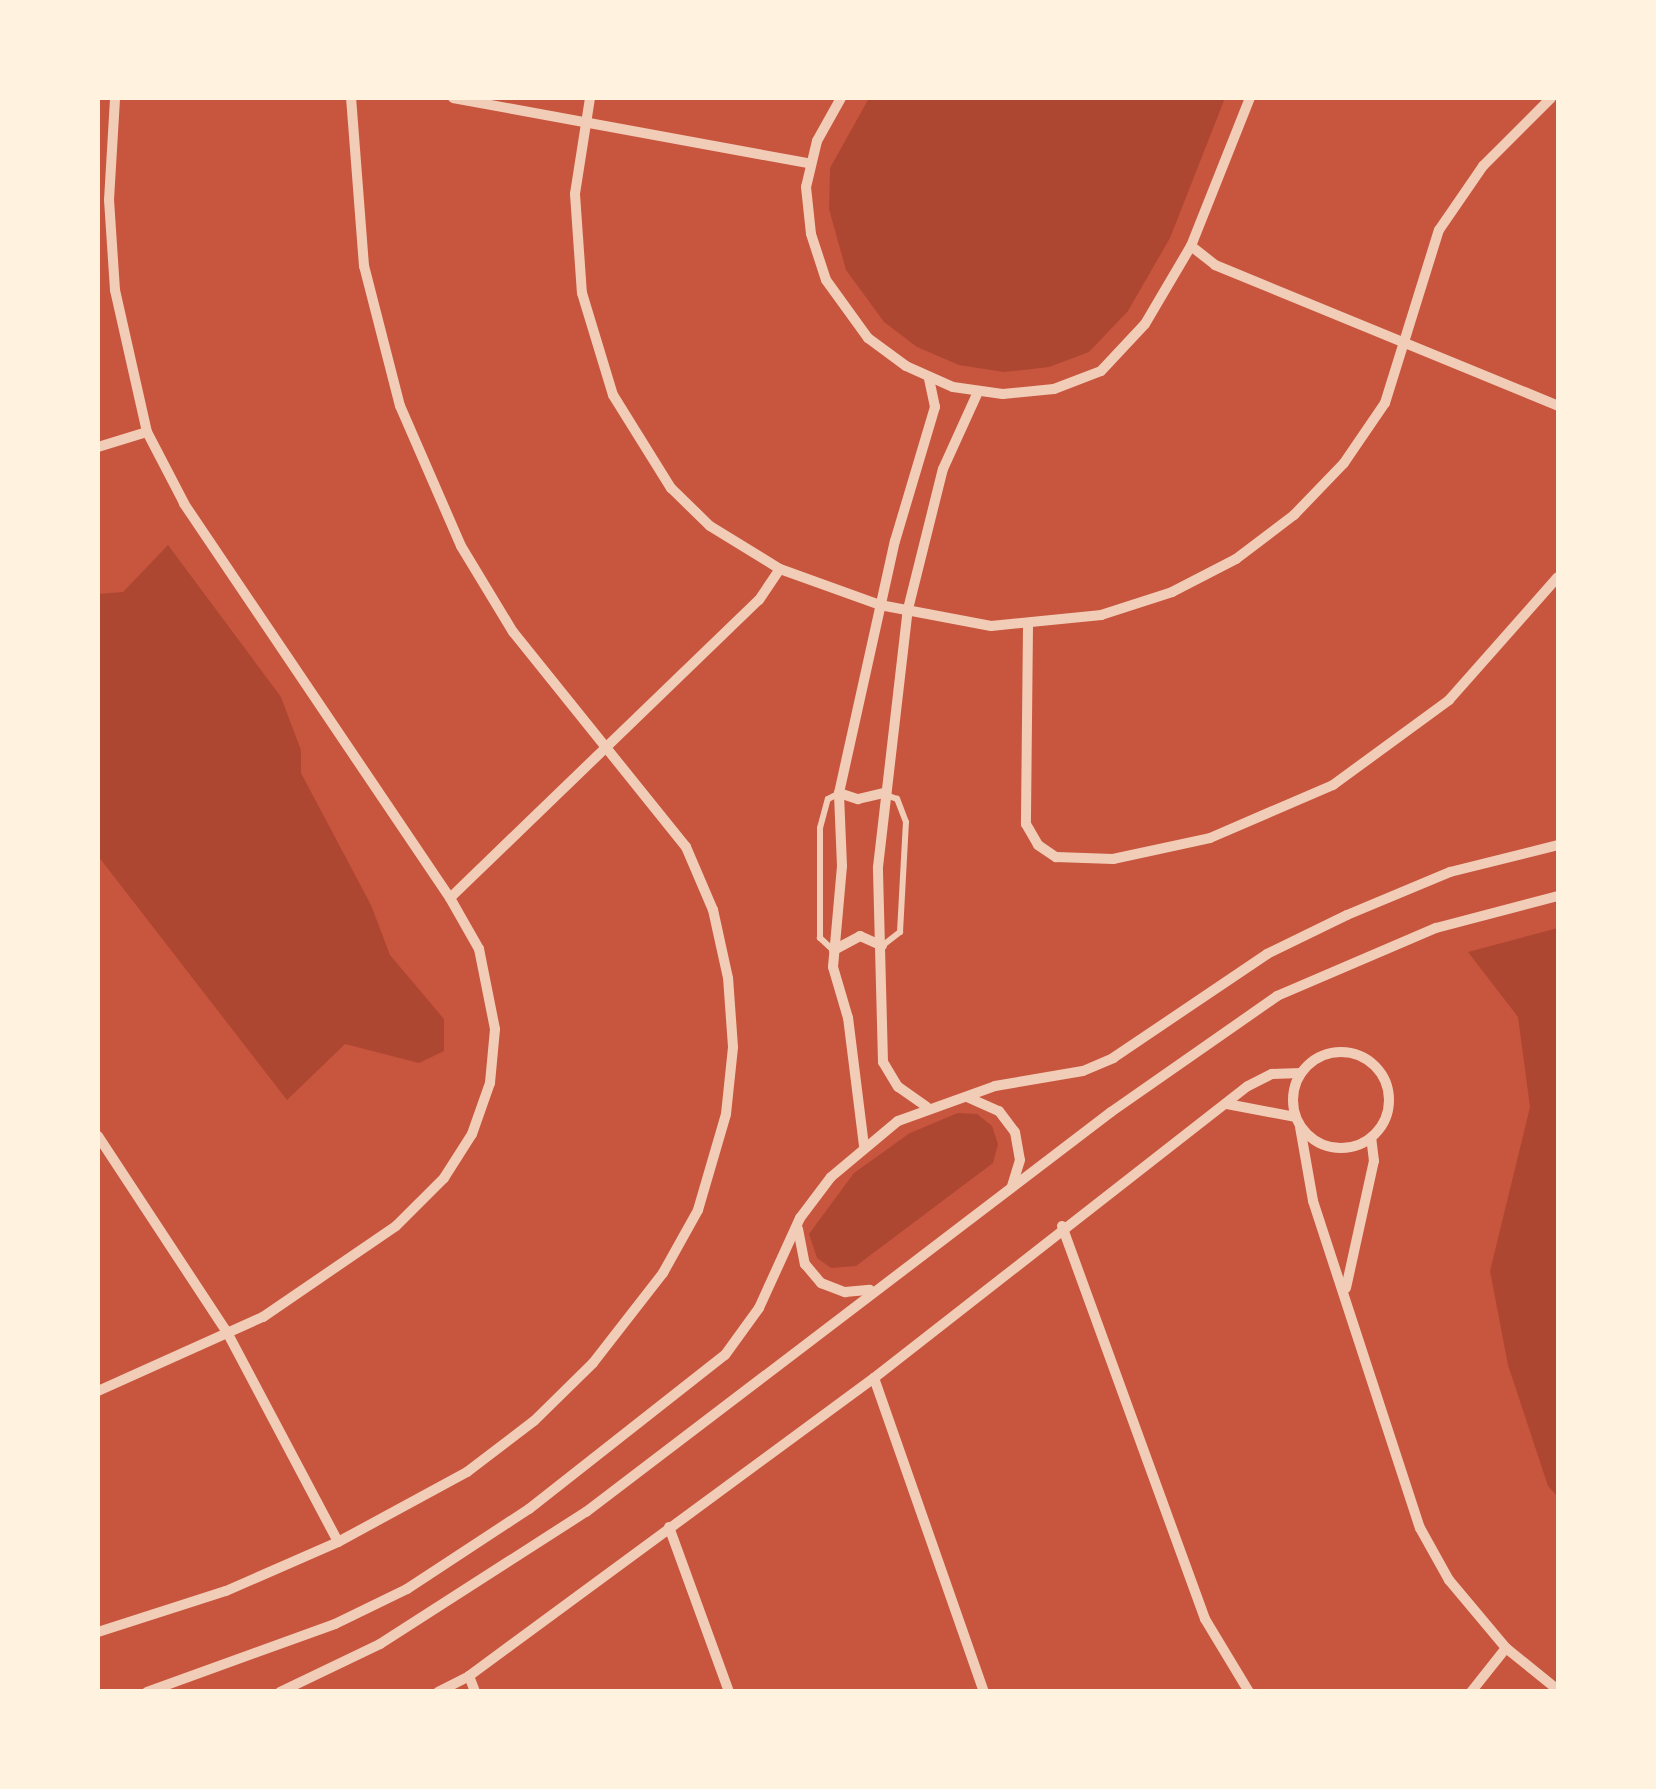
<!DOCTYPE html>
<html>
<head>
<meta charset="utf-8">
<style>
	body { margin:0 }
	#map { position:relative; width:1656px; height:1789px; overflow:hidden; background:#c8553d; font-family:Quicksand,sans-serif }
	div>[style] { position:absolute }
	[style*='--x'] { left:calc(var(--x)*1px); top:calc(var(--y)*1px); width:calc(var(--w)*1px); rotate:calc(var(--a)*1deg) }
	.green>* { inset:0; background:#ae4732 }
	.service>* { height:6px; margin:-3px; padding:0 3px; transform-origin:3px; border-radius:3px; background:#f1ccb7 }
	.minor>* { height:10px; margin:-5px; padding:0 5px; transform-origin:5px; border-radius:5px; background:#f1ccb7 }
	.minor>.ring { margin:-5px; padding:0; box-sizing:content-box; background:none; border:10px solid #f1ccb7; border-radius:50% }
	span { translate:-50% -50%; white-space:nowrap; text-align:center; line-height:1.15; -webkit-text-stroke:9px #fff3e0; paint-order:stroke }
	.frame { position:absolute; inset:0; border:100px solid #fff3e0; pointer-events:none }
</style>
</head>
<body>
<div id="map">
	<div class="green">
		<div style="clip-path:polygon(869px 98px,1225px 98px,1170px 238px,1128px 311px,1089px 352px,1049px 367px,1004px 372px,959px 365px,917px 347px,884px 322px,846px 270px,829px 209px,830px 168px)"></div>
		<div style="clip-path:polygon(168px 545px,281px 697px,301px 750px,301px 773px,371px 905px,390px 955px,444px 1019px,444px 1051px,419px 1063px,345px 1044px,287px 1100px,98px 856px,98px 594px,123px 592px)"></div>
		<div style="clip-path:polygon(1558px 928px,1558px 1497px,1548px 1486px,1508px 1365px,1490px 1271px,1530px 1107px,1518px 1017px,1468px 952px)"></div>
		<div style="clip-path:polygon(958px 1113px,977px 1114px,992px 1126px,998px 1144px,993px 1163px,856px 1266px,831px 1268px,817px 1258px,809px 1234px,854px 1173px,910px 1133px)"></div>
	</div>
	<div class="service">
		<div style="--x:882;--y:946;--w:23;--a:-38"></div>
		<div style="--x:900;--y:932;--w:110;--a:-86.9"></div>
		<div style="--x:906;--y:822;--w:25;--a:-111"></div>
		<div style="--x:897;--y:799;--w:12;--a:-160"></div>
		<div style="--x:833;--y:950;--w:18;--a:-137"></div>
		<div style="--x:820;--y:938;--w:110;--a:-90"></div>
		<div style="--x:820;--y:828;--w:30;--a:-75"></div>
		<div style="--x:828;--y:799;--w:11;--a:-27"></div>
	</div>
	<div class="minor">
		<div style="--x:453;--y:98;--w:361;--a:10.4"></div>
		<div style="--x:590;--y:98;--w:97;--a:98.9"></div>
		<div style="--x:575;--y:194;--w:99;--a:86"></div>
		<div style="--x:582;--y:293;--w:107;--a:73.1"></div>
		<div style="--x:613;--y:395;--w:110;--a:58.1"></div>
		<div style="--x:671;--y:488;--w:54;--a:44.3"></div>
		<div style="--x:710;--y:526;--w:82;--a:31.6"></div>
		<div style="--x:780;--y:569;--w:106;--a:19.8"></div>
		<div style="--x:880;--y:605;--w:113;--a:10.7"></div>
		<div style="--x:991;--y:626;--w:111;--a:-5.7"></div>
		<div style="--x:1101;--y:615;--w:75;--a:-17.9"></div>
		<div style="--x:1172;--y:592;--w:72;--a:-27.3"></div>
		<div style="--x:1236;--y:559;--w:73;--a:-37.2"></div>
		<div style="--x:1294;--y:515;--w:72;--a:-46.1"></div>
		<div style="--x:1344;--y:463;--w:73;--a:-55.7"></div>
		<div style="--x:1385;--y:403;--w:181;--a:-72.7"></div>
		<div style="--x:1439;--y:230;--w:78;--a:-55.5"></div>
		<div style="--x:1483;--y:166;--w:96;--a:-45"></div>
		<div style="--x:841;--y:98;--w:49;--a:119.2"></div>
		<div style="--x:817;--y:141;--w:47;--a:103.4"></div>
		<div style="--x:806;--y:187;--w:47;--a:83.9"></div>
		<div style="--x:811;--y:234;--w:48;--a:71.9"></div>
		<div style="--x:826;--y:280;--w:72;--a:54.1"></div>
		<div style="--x:868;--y:338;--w:47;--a:36.4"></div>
		<div style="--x:906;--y:366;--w:51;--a:24.1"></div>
		<div style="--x:953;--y:387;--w:50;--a:8"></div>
		<div style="--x:1003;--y:394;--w:51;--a:-5.6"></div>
		<div style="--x:1054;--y:389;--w:50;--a:-21"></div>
		<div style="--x:1101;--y:371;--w:64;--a:-46.9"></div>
		<div style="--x:1145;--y:324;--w:91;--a:-59.5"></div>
		<div style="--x:1191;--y:246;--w:159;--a:-68.3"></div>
		<div style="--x:1191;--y:246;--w:31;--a:38"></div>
		<div style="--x:1215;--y:265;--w:371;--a:22.3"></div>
		<div style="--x:98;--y:447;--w:51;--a:-17"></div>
		<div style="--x:1028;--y:626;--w:198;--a:90.6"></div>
		<div style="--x:1026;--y:824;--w:24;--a:60"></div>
		<div style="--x:1038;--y:845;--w:22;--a:34"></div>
		<div style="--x:1056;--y:857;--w:57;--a:2"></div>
		<div style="--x:1113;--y:859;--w:99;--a:-12.2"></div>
		<div style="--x:1210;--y:838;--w:134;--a:-23.3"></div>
		<div style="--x:1333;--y:785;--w:144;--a:-36.2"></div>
		<div style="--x:1449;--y:700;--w:164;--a:-48.5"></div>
		<div style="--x:839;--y:793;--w:20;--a:18"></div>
		<div style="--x:858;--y:799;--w:27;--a:-13"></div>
		<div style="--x:450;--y:898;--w:429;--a:-44"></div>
		<div style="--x:759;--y:600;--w:37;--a:-56"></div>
		<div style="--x:834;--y:950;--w:30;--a:-28"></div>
		<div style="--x:860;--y:936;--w:24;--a:24"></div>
		<div class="ring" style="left:1293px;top:1052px;width:86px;height:86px"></div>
		<div style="--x:967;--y:1097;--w:35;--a:24"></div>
		<div style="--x:999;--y:1111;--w:26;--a:53"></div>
		<div style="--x:1015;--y:1132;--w:28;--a:80"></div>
		<div style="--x:1020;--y:1160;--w:27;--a:107"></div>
		<div style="--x:1227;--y:1104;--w:69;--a:10.8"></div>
		<div style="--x:927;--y:1107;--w:35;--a:-145"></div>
		<div style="--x:898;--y:1087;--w:29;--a:-121"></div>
		<div style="--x:883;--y:1062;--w:195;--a:-91.5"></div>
		<div style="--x:878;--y:867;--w:260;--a:-83.4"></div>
		<div style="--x:908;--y:609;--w:144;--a:-76"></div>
		<div style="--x:943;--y:469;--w:85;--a:-65.6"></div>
		<div style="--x:1300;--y:1127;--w:75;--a:80"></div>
		<div style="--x:1313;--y:1201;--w:344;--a:71.9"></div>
		<div style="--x:1420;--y:1528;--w:60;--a:60.9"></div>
		<div style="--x:1449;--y:1580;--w:89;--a:50"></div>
		<div style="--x:1506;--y:1648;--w:67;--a:38.9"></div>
		<div style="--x:98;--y:1136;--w:237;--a:56.7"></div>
		<div style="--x:228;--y:1334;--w:235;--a:62.1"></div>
		<div style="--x:864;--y:1146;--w:129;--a:-97.1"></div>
		<div style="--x:848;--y:1018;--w:53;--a:-106.4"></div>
		<div style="--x:833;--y:967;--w:101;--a:-84.9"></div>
		<div style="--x:842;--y:866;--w:73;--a:-92.4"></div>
		<div style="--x:839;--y:793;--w:258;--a:-77.5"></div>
		<div style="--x:895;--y:541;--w:140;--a:-73.4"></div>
		<div style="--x:935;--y:407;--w:30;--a:-102"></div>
		<div style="--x:1062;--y:1226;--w:418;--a:70"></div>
		<div style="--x:1205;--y:1619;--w:85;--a:58.9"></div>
		<div style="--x:798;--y:1229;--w:36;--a:79"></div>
		<div style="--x:805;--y:1264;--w:25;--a:50"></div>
		<div style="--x:821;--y:1283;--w:26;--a:21"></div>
		<div style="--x:845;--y:1292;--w:25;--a:-5"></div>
		<div style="--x:1346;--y:1288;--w:130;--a:-77.6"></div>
		<div style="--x:1374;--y:1161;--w:23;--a:-97"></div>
		<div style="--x:874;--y:1378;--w:333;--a:70.7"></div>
		<div style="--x:98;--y:1391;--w:181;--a:-24.2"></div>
		<div style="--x:263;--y:1317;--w:161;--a:-34.4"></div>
		<div style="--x:396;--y:1226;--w:68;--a:-45"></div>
		<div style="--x:444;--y:1178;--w:52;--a:-57.5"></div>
		<div style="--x:472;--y:1134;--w:54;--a:-70.6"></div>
		<div style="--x:490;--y:1083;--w:54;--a:-84.7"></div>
		<div style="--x:495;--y:1029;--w:82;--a:-101.3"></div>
		<div style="--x:479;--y:949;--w:59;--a:-119.6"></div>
		<div style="--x:450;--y:898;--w:476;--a:-124"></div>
		<div style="--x:184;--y:503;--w:80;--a:-117.5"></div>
		<div style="--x:147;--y:432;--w:146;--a:-102.7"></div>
		<div style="--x:115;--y:290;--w:90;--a:-93.8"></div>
		<div style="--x:109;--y:200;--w:102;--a:-86.6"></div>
		<div style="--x:669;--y:1527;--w:176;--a:70"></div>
		<div style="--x:98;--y:1632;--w:134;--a:-17.8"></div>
		<div style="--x:226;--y:1591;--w:122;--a:-23.6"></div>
		<div style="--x:338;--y:1542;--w:147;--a:-28.5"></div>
		<div style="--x:467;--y:1472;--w:84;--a:-37.3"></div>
		<div style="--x:534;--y:1421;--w:83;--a:-44.5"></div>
		<div style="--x:593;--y:1363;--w:114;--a:-52.1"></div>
		<div style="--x:663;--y:1273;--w:72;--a:-60.9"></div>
		<div style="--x:698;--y:1210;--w:100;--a:-73.7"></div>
		<div style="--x:726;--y:1114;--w:67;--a:-84"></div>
		<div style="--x:733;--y:1047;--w:69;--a:-94.1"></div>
		<div style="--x:728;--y:978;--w:70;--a:-102.4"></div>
		<div style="--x:713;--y:910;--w:69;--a:-113.2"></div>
		<div style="--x:686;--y:847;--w:276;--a:-128.8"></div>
		<div style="--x:513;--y:632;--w:100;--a:-121.2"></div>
		<div style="--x:461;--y:546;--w:153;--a:-113.5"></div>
		<div style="--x:400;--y:406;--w:145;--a:-104.4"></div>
		<div style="--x:364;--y:266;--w:169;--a:-94.4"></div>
		<div style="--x:469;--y:1676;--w:17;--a:69"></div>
		<div style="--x:147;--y:1692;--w:200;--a:-19.9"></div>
		<div style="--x:335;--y:1624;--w:80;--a:-25.9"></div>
		<div style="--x:407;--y:1589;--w:146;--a:-33.3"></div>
		<div style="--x:529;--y:1509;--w:249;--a:-38.2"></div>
		<div style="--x:725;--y:1355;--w:58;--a:-54.1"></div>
		<div style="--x:759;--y:1308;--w:99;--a:-65.5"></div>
		<div style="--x:800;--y:1218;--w:51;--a:-52.9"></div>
		<div style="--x:831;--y:1177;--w:87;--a:-39.9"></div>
		<div style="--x:898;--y:1121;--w:103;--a:-19.8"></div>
		<div style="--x:995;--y:1086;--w:89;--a:-9.7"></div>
		<div style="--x:1083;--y:1071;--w:33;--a:-23"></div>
		<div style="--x:1113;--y:1058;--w:186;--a:-34"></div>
		<div style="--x:1267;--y:954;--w:89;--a:-26"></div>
		<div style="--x:1347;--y:915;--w:112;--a:-22.7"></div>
		<div style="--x:1450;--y:872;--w:111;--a:-14"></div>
		<div style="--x:280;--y:1692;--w:111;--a:-25.6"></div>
		<div style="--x:380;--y:1644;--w:245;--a:-32.7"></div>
		<div style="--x:586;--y:1512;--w:660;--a:-37.3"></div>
		<div style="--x:1111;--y:1112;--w:203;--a:-34.9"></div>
		<div style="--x:1277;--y:996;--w:173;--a:-23.2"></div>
		<div style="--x:1436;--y:928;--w:126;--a:-14.7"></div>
		<div style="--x:438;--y:1692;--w:35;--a:-27"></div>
		<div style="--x:469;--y:1676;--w:503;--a:-36.35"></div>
		<div style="--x:874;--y:1378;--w:474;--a:-38"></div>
		<div style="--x:1248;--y:1086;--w:27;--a:-27"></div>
		<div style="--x:1272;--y:1074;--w:29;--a:-2"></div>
		<div style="--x:1471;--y:1692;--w:56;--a:-51.5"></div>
	</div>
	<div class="frame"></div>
</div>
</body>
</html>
